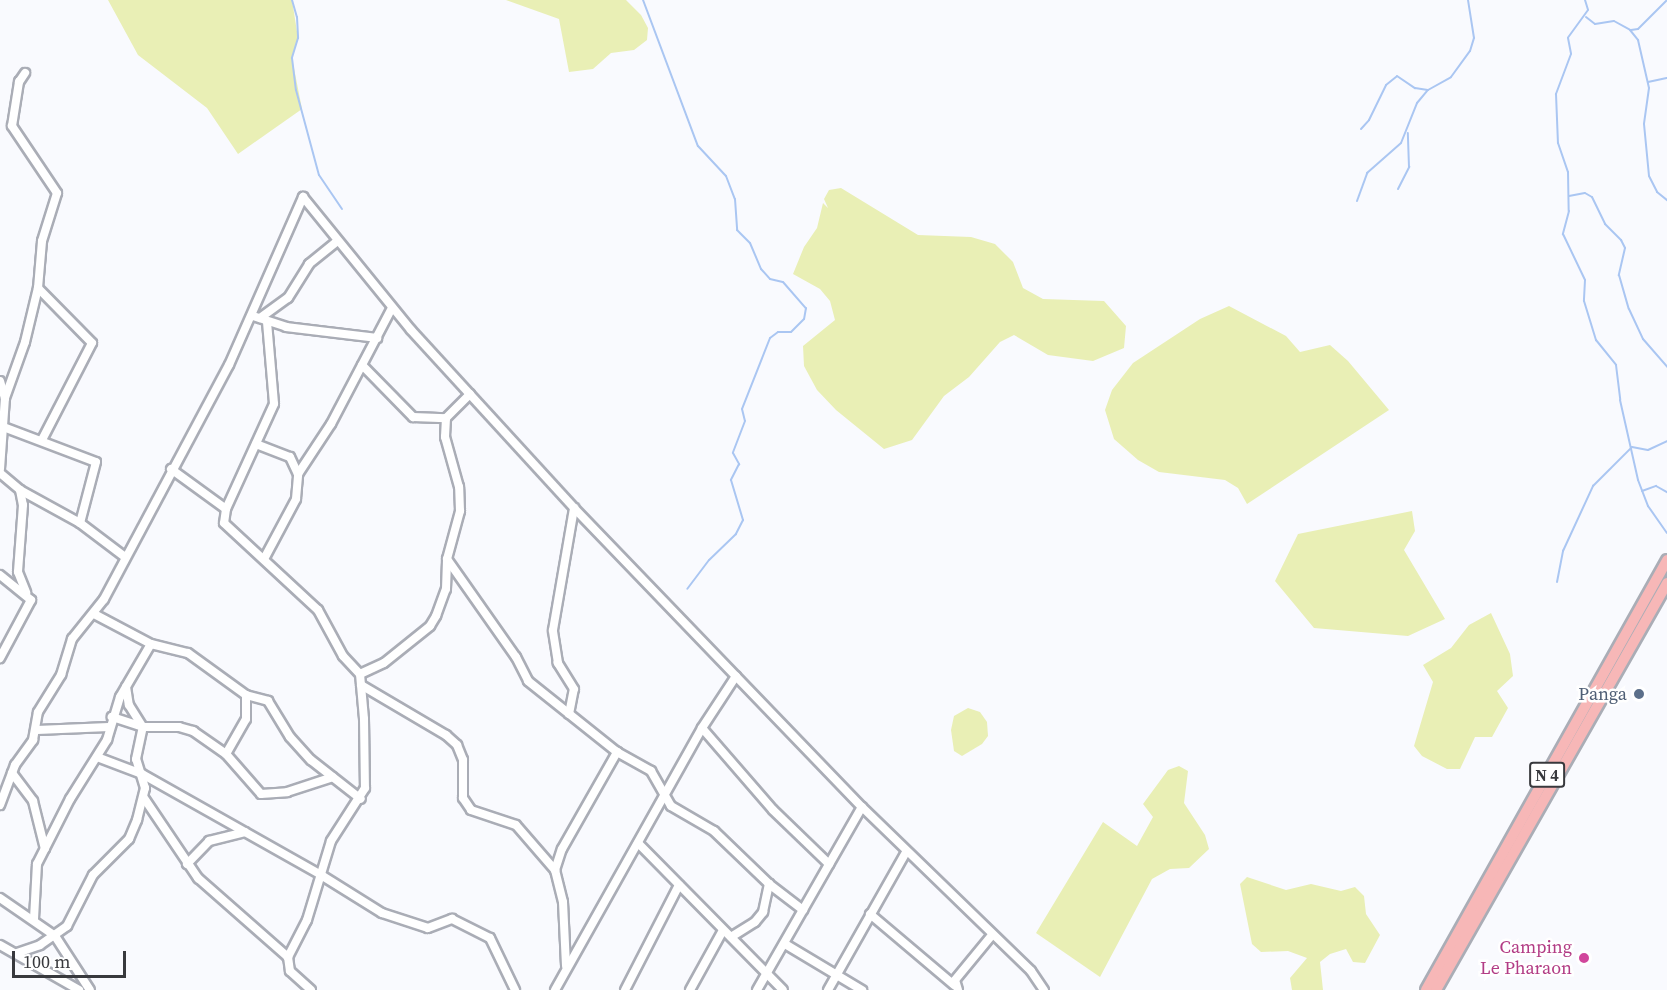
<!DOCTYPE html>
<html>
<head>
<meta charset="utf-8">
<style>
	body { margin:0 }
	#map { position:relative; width:1667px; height:990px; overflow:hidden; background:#f9fafe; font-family:"Source Serif 4",serif }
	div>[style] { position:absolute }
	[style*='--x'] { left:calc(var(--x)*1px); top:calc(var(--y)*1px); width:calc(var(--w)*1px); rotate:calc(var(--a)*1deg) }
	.green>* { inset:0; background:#e9efb5 }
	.stream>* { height:2px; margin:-1px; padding:0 1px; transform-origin:1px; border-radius:1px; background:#aac6f2 }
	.roads { filter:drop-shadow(2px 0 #aaadb6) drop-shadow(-2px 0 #aaadb6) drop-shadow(0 2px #aaadb6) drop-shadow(0 -2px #aaadb6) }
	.minor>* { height:8px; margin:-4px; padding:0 4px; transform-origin:4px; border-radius:4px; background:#fff }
	.highway>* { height:10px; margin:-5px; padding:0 5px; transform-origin:5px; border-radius:5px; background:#f7b7b7 }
	.dots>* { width:16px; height:16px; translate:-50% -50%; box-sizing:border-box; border:3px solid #fff; border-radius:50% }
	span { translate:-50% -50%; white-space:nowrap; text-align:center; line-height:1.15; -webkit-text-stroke:5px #fff; paint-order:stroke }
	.shield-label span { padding:2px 4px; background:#fff; border:2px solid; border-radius:4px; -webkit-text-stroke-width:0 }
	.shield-label { font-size:16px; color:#38393d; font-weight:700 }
	.service-label { font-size:18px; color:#4e5e75 }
	.right { translate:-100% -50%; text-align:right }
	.hotel-label { font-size:18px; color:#b23c85 }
	.scale { position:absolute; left:12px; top:951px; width:114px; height:27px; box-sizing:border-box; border:3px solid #38393d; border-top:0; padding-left:8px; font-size:18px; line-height:21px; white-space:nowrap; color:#38393d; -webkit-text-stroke:4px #fff; paint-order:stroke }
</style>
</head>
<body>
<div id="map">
	<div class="green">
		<div style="clip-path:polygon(108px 0,292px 0,298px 38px,292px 58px,302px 109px,238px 154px,207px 108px,138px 55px)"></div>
		<div style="clip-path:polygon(506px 0,626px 0,641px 15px,648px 28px,647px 40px,634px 50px,611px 53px,593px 69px,569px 72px,559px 19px)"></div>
		<div style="clip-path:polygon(841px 188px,918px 235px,971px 237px,995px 244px,1013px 262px,1023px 288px,1043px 299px,1104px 301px,1126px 326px,1124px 348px,1093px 361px,1048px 355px,1014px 335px,1000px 342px,969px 377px,944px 396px,912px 440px,884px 449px,836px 410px,817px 390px,804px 366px,803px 346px,835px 320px,830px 301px,820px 289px,793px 274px,804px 247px,817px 228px,823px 203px,828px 208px,824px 199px,829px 190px)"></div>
		<div style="clip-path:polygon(1229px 306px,1286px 336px,1300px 352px,1330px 345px,1348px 361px,1389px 410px,1247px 504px,1238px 488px,1225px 480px,1159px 472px,1138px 460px,1114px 439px,1105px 410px,1112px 390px,1133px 363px,1200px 319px)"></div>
		<div style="clip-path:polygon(1412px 511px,1415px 531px,1404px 550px,1445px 619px,1408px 636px,1314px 628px,1275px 581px,1298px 534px)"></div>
		<div style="clip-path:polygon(1491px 613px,1510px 654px,1513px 676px,1497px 691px,1508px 708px,1492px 737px,1475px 737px,1460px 769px,1447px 769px,1422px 756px,1414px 746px,1433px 682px,1423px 665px,1451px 648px,1469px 625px)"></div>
		<div style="clip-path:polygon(968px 708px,980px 712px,987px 722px,988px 736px,982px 744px,962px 756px,954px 751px,951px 730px,954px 716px)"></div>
		<div style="clip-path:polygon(1179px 766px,1188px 771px,1184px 803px,1205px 835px,1209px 849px,1189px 868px,1170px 869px,1152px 879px,1100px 977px,1036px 933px,1103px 822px,1137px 846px,1153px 817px,1143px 804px,1168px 770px)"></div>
		<div style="clip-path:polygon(1247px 877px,1286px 890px,1311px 884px,1341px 891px,1355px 887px,1364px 896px,1366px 914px,1380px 935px,1365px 963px,1353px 962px,1346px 949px,1330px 954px,1320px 962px,1323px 990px,1292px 990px,1290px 978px,1307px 958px,1288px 951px,1261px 952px,1252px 944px,1240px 884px)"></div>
	</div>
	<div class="stream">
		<div style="--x:292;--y:0;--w:18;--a:74"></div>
		<div style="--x:297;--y:17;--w:21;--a:87"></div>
		<div style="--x:298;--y:38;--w:21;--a:107"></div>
		<div style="--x:292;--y:58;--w:32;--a:83"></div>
		<div style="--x:296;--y:90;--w:88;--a:74.9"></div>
		<div style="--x:319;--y:175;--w:41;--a:55.9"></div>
		<div style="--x:643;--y:0;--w:156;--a:69.4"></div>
		<div style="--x:698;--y:146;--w:41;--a:47"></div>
		<div style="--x:726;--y:176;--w:25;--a:69"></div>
		<div style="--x:735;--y:199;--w:31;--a:86"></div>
		<div style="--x:737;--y:230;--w:18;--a:45"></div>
		<div style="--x:750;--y:243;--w:28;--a:67"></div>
		<div style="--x:761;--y:269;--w:13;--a:48"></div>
		<div style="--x:770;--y:279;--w:13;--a:13"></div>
		<div style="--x:783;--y:282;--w:35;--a:49"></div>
		<div style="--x:806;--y:308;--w:11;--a:100"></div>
		<div style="--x:804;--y:319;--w:18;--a:135"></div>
		<div style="--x:791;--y:332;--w:13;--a:180"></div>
		<div style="--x:778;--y:332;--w:10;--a:143"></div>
		<div style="--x:770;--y:338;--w:76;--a:111.5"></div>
		<div style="--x:742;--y:409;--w:12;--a:76"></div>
		<div style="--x:745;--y:421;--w:34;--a:111"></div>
		<div style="--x:733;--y:453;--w:13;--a:61"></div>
		<div style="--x:739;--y:464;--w:18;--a:117"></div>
		<div style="--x:731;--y:480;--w:42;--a:73.3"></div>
		<div style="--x:743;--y:520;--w:16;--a:117"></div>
		<div style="--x:736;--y:534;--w:37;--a:136"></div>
		<div style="--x:709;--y:560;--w:36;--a:127"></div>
		<div style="--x:1585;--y:0;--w:10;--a:73"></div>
		<div style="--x:1588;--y:10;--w:34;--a:126"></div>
		<div style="--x:1568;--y:38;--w:16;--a:79"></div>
		<div style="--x:1571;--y:54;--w:43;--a:110.6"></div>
		<div style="--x:1556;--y:94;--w:49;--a:87.7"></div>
		<div style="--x:1558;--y:143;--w:31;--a:71"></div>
		<div style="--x:1568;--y:172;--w:39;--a:89"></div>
		<div style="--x:1569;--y:211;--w:24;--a:105"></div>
		<div style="--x:1563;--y:234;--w:51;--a:64.4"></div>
		<div style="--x:1585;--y:280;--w:21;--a:93"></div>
		<div style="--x:1584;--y:301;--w:41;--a:72.9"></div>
		<div style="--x:1596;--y:340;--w:32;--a:51"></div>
		<div style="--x:1616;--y:365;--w:35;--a:83"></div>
		<div style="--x:1620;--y:400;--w:82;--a:77.3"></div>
		<div style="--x:1638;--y:480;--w:28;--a:69"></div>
		<div style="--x:1648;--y:506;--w:33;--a:55"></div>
		<div style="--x:1586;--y:17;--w:11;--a:38"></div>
		<div style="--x:1595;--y:24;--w:19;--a:-9"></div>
		<div style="--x:1614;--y:21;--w:18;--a:29"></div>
		<div style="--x:1630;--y:30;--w:13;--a:51"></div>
		<div style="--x:1638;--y:40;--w:49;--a:77.1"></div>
		<div style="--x:1649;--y:88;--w:36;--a:98"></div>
		<div style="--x:1644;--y:124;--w:52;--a:84.5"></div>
		<div style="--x:1649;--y:176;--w:18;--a:63"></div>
		<div style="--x:1657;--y:192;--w:13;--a:39"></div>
		<div style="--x:1631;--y:30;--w:7;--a:-8"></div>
		<div style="--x:1638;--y:29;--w:41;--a:-45"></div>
		<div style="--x:1648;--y:82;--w:19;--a:-12"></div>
		<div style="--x:1361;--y:129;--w:12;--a:-48"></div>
		<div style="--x:1369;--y:120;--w:39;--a:-64"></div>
		<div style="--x:1386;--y:85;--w:14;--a:-39"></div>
		<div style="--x:1397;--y:76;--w:22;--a:34"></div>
		<div style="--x:1415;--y:88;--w:13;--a:9"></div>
		<div style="--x:1398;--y:189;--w:25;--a:-63"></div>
		<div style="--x:1409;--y:167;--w:34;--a:-92"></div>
		<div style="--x:1569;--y:196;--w:16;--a:-11"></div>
		<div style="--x:1585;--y:193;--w:8;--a:30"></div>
		<div style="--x:1592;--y:197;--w:30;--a:64"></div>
		<div style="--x:1605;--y:224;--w:23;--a:45"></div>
		<div style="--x:1621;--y:240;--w:9;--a:63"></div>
		<div style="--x:1625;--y:248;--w:28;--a:103"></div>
		<div style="--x:1619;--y:275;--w:35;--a:74"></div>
		<div style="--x:1629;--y:309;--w:33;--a:65"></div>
		<div style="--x:1643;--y:339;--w:37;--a:49"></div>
		<div style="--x:1357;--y:201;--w:30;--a:-70"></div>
		<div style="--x:1367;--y:173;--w:45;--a:-41.4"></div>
		<div style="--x:1401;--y:143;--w:43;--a:-68.2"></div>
		<div style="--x:1417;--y:103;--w:17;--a:-50"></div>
		<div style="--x:1428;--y:90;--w:26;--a:-29"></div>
		<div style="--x:1451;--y:77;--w:32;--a:-54"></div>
		<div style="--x:1470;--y:51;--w:14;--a:-73"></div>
		<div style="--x:1474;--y:38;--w:38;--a:-99"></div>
		<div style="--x:1642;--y:491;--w:15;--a:-20"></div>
		<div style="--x:1656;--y:486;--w:13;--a:29"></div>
		<div style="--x:1557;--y:582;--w:32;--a:-79"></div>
		<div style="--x:1563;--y:551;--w:72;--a:-65.2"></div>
		<div style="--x:1593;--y:486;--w:55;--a:-45"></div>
		<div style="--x:1632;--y:447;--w:16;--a:11"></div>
		<div style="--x:1648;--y:450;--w:21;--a:-25"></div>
	</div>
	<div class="roads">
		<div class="minor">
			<div style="--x:38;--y:288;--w:77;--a:45.5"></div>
			<div style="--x:92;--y:343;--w:109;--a:117.3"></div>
			<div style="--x:253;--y:316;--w:35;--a:18"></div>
			<div style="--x:286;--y:327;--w:92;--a:6.9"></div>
			<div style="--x:260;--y:318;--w:34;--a:-36"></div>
			<div style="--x:288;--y:298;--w:40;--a:-58"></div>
			<div style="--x:309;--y:264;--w:36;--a:-39"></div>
			<div style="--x:267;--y:322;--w:82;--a:85.1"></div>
			<div style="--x:274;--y:404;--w:115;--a:114.6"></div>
			<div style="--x:226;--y:509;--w:14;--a:98"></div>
			<div style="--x:224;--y:523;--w:128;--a:42.8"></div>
			<div style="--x:318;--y:610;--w:52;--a:61.5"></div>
			<div style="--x:343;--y:656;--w:25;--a:47"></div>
			<div style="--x:360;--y:674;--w:45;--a:84.9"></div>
			<div style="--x:364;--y:719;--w:69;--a:89.2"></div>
			<div style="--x:365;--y:788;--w:63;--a:122.7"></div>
			<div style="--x:331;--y:841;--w:83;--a:106.9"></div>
			<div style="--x:307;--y:920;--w:42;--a:117.2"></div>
			<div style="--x:288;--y:957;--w:14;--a:82"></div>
			<div style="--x:290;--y:971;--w:28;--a:42"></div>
			<div style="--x:362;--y:365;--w:73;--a:45.6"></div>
			<div style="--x:413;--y:417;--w:33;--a:2"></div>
			<div style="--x:0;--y:381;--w:18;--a:74"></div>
			<div style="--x:6;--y:428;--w:96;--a:20.7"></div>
			<div style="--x:96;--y:462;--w:63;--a:104.7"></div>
			<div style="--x:256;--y:444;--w:36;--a:21"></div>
			<div style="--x:290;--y:457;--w:19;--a:65"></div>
			<div style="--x:0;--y:469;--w:71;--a:-86"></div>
			<div style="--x:5;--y:398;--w:59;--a:-70.3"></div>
			<div style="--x:25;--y:342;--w:56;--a:-76.5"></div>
			<div style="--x:38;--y:288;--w:47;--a:-85.1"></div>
			<div style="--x:42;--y:241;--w:50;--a:-72.6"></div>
			<div style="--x:57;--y:193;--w:81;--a:-123.9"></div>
			<div style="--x:12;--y:126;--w:45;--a:-81"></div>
			<div style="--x:19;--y:82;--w:11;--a:-56"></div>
			<div style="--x:171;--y:469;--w:68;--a:36"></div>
			<div style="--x:0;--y:473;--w:26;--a:40"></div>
			<div style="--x:20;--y:490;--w:68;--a:28.8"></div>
			<div style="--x:80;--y:523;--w:56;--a:37.1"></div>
			<div style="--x:20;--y:490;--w:15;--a:79"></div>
			<div style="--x:23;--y:505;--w:67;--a:94.3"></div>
			<div style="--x:18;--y:572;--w:22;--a:68"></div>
			<div style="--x:264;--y:559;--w:68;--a:-61.9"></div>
			<div style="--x:296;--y:499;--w:25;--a:-85"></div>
			<div style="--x:298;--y:474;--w:60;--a:-56.6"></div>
			<div style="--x:331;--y:424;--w:131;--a:-62.3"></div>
			<div style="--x:447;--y:559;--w:120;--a:54.9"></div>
			<div style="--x:516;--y:657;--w:27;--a:63"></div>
			<div style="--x:528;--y:681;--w:114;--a:38.6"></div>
			<div style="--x:617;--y:752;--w:39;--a:29"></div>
			<div style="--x:651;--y:771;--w:40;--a:60.3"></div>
			<div style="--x:671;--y:806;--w:50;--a:30.2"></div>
			<div style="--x:714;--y:831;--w:76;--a:43.9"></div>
			<div style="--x:769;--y:884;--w:43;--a:37.4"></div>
			<div style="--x:0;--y:575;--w:40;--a:39"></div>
			<div style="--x:31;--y:600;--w:66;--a:118.1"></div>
			<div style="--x:151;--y:644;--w:38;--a:14"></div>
			<div style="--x:188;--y:653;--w:72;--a:35.9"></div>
			<div style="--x:246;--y:695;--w:23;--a:15"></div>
			<div style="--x:268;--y:701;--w:42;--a:58.6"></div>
			<div style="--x:290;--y:737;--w:31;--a:48"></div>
			<div style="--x:311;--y:760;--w:63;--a:38"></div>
			<div style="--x:360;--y:674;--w:26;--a:-25"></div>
			<div style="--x:384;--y:663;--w:59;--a:-38.8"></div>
			<div style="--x:430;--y:626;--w:12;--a:-59"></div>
			<div style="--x:436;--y:616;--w:29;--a:-70"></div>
			<div style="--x:446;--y:589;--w:30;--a:-88"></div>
			<div style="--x:447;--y:559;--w:50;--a:-74.8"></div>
			<div style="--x:460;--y:511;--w:24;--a:-92"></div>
			<div style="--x:459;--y:487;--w:52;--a:-105.6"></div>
			<div style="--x:445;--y:437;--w:19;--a:-87"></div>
			<div style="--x:446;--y:418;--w:34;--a:-45"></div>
			<div style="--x:361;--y:685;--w:99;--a:30.5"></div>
			<div style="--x:446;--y:735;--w:15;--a:42"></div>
			<div style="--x:457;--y:745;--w:16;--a:68"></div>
			<div style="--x:463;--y:760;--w:38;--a:90"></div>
			<div style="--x:463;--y:798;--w:14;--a:56"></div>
			<div style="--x:471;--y:810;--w:47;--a:18.4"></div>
			<div style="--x:516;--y:825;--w:60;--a:49.1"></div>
			<div style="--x:555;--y:870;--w:33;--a:76"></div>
			<div style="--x:563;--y:902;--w:64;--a:87.3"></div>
			<div style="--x:126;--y:687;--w:18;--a:81"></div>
			<div style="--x:129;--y:705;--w:26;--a:58"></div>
			<div style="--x:143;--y:727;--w:36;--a:0"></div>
			<div style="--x:179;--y:727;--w:15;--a:16"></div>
			<div style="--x:193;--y:731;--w:40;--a:34.9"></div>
			<div style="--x:226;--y:754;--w:53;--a:48.8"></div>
			<div style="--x:261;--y:794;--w:26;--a:-4"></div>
			<div style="--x:287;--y:792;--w:48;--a:-18.1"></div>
			<div style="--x:569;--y:714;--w:25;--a:-79"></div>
			<div style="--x:574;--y:689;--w:31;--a:-122"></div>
			<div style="--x:558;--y:663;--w:33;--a:-99"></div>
			<div style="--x:553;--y:630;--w:124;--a:-80.2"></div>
			<div style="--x:702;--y:728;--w:108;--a:49.1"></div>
			<div style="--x:773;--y:810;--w:78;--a:44"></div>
			<div style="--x:37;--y:730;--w:72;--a:-2.4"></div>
			<div style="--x:226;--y:754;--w:40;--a:-60.3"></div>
			<div style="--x:246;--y:719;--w:24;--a:-90"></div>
			<div style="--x:97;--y:757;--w:48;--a:20.7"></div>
			<div style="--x:142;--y:774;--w:206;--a:29.4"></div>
			<div style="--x:321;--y:875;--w:72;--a:31.9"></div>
			<div style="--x:382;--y:913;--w:48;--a:18.1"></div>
			<div style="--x:428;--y:928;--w:26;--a:-21"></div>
			<div style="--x:452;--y:919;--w:42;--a:26.6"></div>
			<div style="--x:490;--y:938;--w:58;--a:64.3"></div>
			<div style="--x:12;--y:773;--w:35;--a:53"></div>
			<div style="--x:33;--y:801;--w:49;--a:76"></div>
			<div style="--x:144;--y:798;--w:97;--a:56"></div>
			<div style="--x:198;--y:878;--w:120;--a:41.3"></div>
			<div style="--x:0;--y:805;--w:43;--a:-69.4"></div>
			<div style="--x:15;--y:765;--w:31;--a:-54"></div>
			<div style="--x:33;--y:740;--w:28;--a:-80"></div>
			<div style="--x:38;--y:712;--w:44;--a:-58.1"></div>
			<div style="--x:61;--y:675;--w:38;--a:-73"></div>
			<div style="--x:72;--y:639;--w:51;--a:-51.3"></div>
			<div style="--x:104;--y:599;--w:265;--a:-61.9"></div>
			<div style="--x:229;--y:365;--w:184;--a:-66.2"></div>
			<div style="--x:303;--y:197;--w:171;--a:50.9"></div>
			<div style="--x:411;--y:330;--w:241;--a:47.5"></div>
			<div style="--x:574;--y:508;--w:415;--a:46.1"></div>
			<div style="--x:862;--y:807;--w:235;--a:44.1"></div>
			<div style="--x:1031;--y:971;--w:23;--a:56"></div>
			<div style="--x:638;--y:843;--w:206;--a:45.4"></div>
			<div style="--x:187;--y:864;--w:32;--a:-46"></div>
			<div style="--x:209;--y:841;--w:37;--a:-14"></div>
			<div style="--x:555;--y:870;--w:22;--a:-72"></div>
			<div style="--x:562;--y:849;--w:112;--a:-60.4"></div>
			<div style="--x:0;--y:898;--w:67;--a:34.6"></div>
			<div style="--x:55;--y:936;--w:64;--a:57.1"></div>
			<div style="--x:870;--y:914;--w:110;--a:40.2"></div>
			<div style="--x:34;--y:919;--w:55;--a:-86.9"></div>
			<div style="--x:37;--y:864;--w:73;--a:-63.1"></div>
			<div style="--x:70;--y:799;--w:70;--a:-57.9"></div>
			<div style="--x:107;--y:740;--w:45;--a:-73.2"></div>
			<div style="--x:120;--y:697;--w:61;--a:-59.7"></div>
			<div style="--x:151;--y:644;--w:64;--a:-152.2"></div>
			<div style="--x:731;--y:937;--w:28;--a:-32"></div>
			<div style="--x:755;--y:922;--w:13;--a:-51"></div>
			<div style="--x:763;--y:912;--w:29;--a:-78"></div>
			<div style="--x:785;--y:944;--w:90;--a:30.9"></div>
			<div style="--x:0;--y:945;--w:91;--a:29.7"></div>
			<div style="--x:17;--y:953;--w:24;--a:-19"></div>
			<div style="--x:40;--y:945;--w:33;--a:-35"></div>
			<div style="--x:67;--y:926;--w:57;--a:-63"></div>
			<div style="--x:93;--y:875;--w:51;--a:-45"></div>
			<div style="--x:129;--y:839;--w:21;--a:-67"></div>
			<div style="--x:137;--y:820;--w:33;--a:-76"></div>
			<div style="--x:145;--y:788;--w:30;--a:-107"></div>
			<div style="--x:136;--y:759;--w:33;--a:-78"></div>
			<div style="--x:143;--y:727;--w:33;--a:-162"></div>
			<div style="--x:555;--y:990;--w:300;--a:-60.7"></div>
			<div style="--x:702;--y:728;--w:62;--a:-56.8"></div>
			<div style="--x:625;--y:990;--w:118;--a:-62.8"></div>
			<div style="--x:690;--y:990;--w:66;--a:-61.1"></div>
			<div style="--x:757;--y:990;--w:211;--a:-60.2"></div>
			<div style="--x:828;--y:990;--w:159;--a:-60.5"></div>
			<div style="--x:958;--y:990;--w:10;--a:-107"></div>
			<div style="--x:955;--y:980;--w:58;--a:-50.6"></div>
		</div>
		<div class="highway">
			<div style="--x:1426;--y:990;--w:493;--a:-60.7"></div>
			<div style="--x:1436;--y:990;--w:468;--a:-60.4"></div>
		</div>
	</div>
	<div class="dots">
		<div style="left:1639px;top:694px;background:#5c6f8a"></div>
		<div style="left:1584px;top:958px;background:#d1479c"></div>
	</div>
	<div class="shield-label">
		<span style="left:1547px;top:775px">N 4</span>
	</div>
	<div class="service-label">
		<span class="right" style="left:1627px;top:694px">Panga</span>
	</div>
	<div class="hotel-label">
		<span class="right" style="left:1572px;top:958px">Camping<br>Le Pharaon</span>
	</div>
	<div class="scale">100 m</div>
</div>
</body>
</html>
